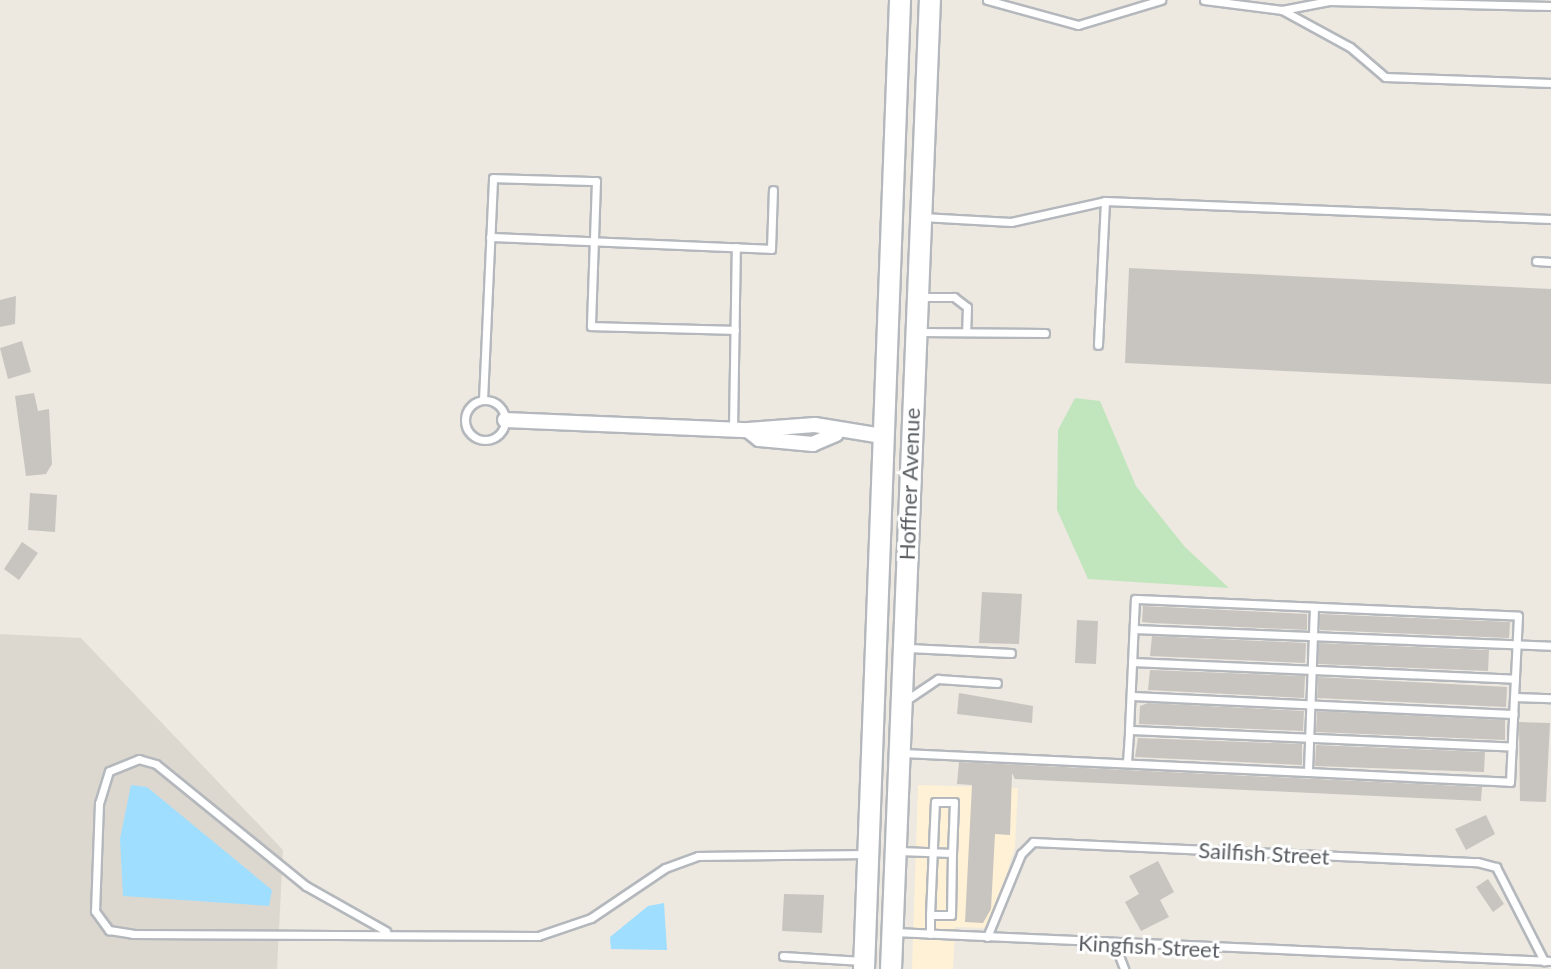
<!DOCTYPE html>
<html>
<head>
<meta charset="utf-8">
<style>
	body { margin:0 }
	#map { position:relative; width:1551px; height:969px; overflow:hidden; background:#ede9e1; font-family:Lato,sans-serif }
	div>[style] { position:absolute }
	[style*='--x'] { left:calc(var(--x)*1px); top:calc(var(--y)*1px); width:calc(var(--w)*1px); rotate:calc(var(--a)*1deg) }
	.commercial>* { inset:0; background:#fef1d6 }
	.education>* { inset:0; background:#ddd8cf }
	.green>* { inset:0; background:#c1e5bd }
	.water>* { inset:0; background:#9fdeff }
	.building>* { inset:0; background:#c8c4bf }
	.roads { filter:drop-shadow(2px 0 #b4b8bc) drop-shadow(-2px 0 #b4b8bc) drop-shadow(0 2px #b4b8bc) drop-shadow(0 -2px #b4b8bc) }
	.lane>* { height:7px; margin:-3.5px; padding:0 3.5px; transform-origin:3.5px; border-radius:3.5px; background:#fff }
	.lane>.ring { margin:-3.5px; padding:0; box-sizing:content-box; background:none; border:7px solid #fff; border-radius:50% }
	.street>* { height:14px; margin:-7px; padding:0 7px; transform-origin:7px; border-radius:7px; background:#fff }
	.secondary>* { height:20px; margin:-10px; padding:0 10px; transform-origin:10px; border-radius:10px; background:#fff }
	span { translate:-50% -50%; white-space:nowrap; text-align:center; line-height:1.15; -webkit-text-stroke:6px #fff; paint-order:stroke }
	.street-label { font-size:22px; color:#5a5e62 }
</style>
</head>
<body>
<div id="map">
	<div class="commercial">
		<div style="clip-path:polygon(918px 785px,1018px 788px,1015px 847px,995px 912px,984px 928px,955px 927px,953px 969px,912px 969px)"></div>
	</div>
	<div class="education">
		<div style="clip-path:polygon(0 634px,81px 638px,283px 850px,277px 969px,0 969px)"></div>
	</div>
	<div class="green">
		<div style="clip-path:polygon(1075px 398px,1100px 401px,1136px 486px,1185px 547px,1229px 588px,1088px 579px,1057px 510px,1058px 430px)"></div>
	</div>
	<div class="water">
		<div style="clip-path:polygon(131px 785px,147px 787px,272px 890px,269px 906px,123px 896px,120px 839px)"></div>
		<div style="clip-path:polygon(664px 903px,667px 950px,611px 949px,610px 937px,648px 906px)"></div>
	</div>
	<div class="building">
		<div style="clip-path:polygon(1129px 268px,1551px 289px,1551px 384px,1125px 363px)"></div>
		<div style="clip-path:polygon(16px 296px,15px 324px,0 327px,0 300px)"></div>
		<div style="clip-path:polygon(22px 341px,31px 372px,8px 379px,0 348px)"></div>
		<div style="clip-path:polygon(34px 393px,38px 411px,49px 409px,52px 464px,46px 474px,26px 476px,15px 396px)"></div>
		<div style="clip-path:polygon(30px 493px,57px 495px,55px 532px,28px 530px)"></div>
		<div style="clip-path:polygon(22px 542px,38px 553px,19px 580px,4px 569px)"></div>
		<div style="clip-path:polygon(982px 592px,1022px 594px,1019px 644px,979px 643px)"></div>
		<div style="clip-path:polygon(1143px 606px,1307px 614px,1307px 630px,1152px 623px,1142px 622px)"></div>
		<div style="clip-path:polygon(1320px 614px,1510px 622px,1509px 638px,1320px 630px)"></div>
		<div style="clip-path:polygon(1077px 620px,1098px 621px,1096px 664px,1075px 663px)"></div>
		<div style="clip-path:polygon(1152px 636px,1306px 643px,1305px 663px,1150px 656px)"></div>
		<div style="clip-path:polygon(1319px 643px,1489px 650px,1488px 671px,1318px 664px)"></div>
		<div style="clip-path:polygon(1150px 670px,1305px 676px,1304px 698px,1148px 690px)"></div>
		<div style="clip-path:polygon(1318px 677px,1507px 687px,1506px 707px,1317px 698px)"></div>
		<div style="clip-path:polygon(959px 693px,1033px 706px,1032px 723px,957px 714px)"></div>
		<div style="clip-path:polygon(1148px 703px,1304px 711px,1303px 731px,1139px 724px,1140px 706px)"></div>
		<div style="clip-path:polygon(1317px 711px,1505px 720px,1505px 740px,1316px 732px)"></div>
		<div style="clip-path:polygon(1519px 722px,1550px 723px,1546px 802px,1520px 801px)"></div>
		<div style="clip-path:polygon(1138px 738px,1302px 744px,1302px 765px,1135px 757px)"></div>
		<div style="clip-path:polygon(1316px 745px,1485px 752px,1484px 772px,1315px 766px)"></div>
		<div style="clip-path:polygon(959px 762px,1482px 787px,1481px 801px,1015px 779px,1012px 773px,1010px 835px,995px 834px,991px 909px,983px 923px,965px 922px,972px 785px,957px 784px)"></div>
		<div style="clip-path:polygon(1486px 815px,1495px 834px,1466px 850px,1455px 829px)"></div>
		<div style="clip-path:polygon(1158px 861px,1174px 892px,1160px 900px,1169px 917px,1141px 931px,1125px 902px,1139px 894px,1129px 876px)"></div>
		<div style="clip-path:polygon(1488px 879px,1504px 904px,1493px 912px,1476px 887px)"></div>
		<div style="clip-path:polygon(784px 894px,824px 895px,822px 933px,782px 931px)"></div>
	</div>
	<div class="roads">
		<div class="lane">
			<div style="--x:987;--y:0;--w:94;--a:15.4"></div>
			<div style="--x:1078;--y:25;--w:87;--a:-16.8"></div>
			<div style="--x:1204;--y:0;--w:79;--a:7.3"></div>
			<div style="--x:1282;--y:10;--w:48;--a:-10.8"></div>
			<div style="--x:1329;--y:1;--w:222;--a:1.3"></div>
			<div style="--x:1282;--y:10;--w:77;--a:28.6"></div>
			<div style="--x:1350;--y:47;--w:46;--a:40.6"></div>
			<div style="--x:1385;--y:77;--w:166;--a:2.1"></div>
			<div style="--x:1105;--y:201;--w:446;--a:2.3"></div>
			<div style="--x:922;--y:217;--w:89;--a:3.2"></div>
			<div style="--x:1011;--y:222;--w:96;--a:-12.6"></div>
			<div style="--x:1105;--y:201;--w:144;--a:92.8"></div>
			<div style="--x:490;--y:237;--w:281;--a:2.4"></div>
			<div style="--x:771;--y:249;--w:59;--a:-88.1"></div>
			<div style="--x:1536;--y:261;--w:15;--a:4"></div>
			<div style="--x:921;--y:297;--w:33;--a:0"></div>
			<div style="--x:954;--y:297;--w:16;--a:38"></div>
			<div style="--x:967;--y:307;--w:25;--a:92"></div>
			<div style="--x:918;--y:332;--w:127;--a:0.5"></div>
			<div class="ring" style="left:465px;top:400px;width:33px;height:33px"></div>
			<div style="--x:483;--y:400;--w:222;--a:-87.4"></div>
			<div style="--x:493;--y:178;--w:103;--a:1.7"></div>
			<div style="--x:596;--y:181;--w:145;--a:92"></div>
			<div style="--x:591;--y:326;--w:144;--a:1.6"></div>
			<div style="--x:733;--y:429;--w:182;--a:-89.1"></div>
			<div style="--x:1314;--y:607;--w:165;--a:92.1"></div>
			<div style="--x:1308;--y:772;--w:202;--a:2.8"></div>
			<div style="--x:1510;--y:782;--w:85;--a:-87.3"></div>
			<div style="--x:1134;--y:629;--w:417;--a:2.3"></div>
			<div style="--x:908;--y:648;--w:103;--a:2.8"></div>
			<div style="--x:1132;--y:662;--w:383;--a:2.5"></div>
			<div style="--x:1131;--y:696;--w:383;--a:2.7"></div>
			<div style="--x:905;--y:701;--w:40;--a:-34"></div>
			<div style="--x:938;--y:679;--w:59;--a:3.9"></div>
			<div style="--x:1129;--y:730;--w:131;--a:-87.4"></div>
			<div style="--x:1135;--y:599;--w:383;--a:2.5"></div>
			<div style="--x:1518;--y:616;--w:81;--a:92.8"></div>
			<div style="--x:1514;--y:697;--w:37;--a:2"></div>
			<div style="--x:903;--y:753;--w:405;--a:2.7"></div>
			<div style="--x:1127;--y:762;--w:32;--a:-86"></div>
			<div style="--x:1129;--y:730;--w:383;--a:2.5"></div>
			<div style="--x:899;--y:851;--w:53;--a:2.2"></div>
			<div style="--x:952;--y:853;--w:62;--a:90.9"></div>
			<div style="--x:951;--y:915;--w:21;--a:180"></div>
			<div style="--x:930;--y:915;--w:19;--a:90"></div>
			<div style="--x:930;--y:915;--w:113;--a:-87.5"></div>
			<div style="--x:935;--y:802;--w:19;--a:0"></div>
			<div style="--x:954;--y:802;--w:51;--a:92.2"></div>
			<div style="--x:386;--y:931;--w:92;--a:-150.6"></div>
			<div style="--x:306;--y:886;--w:193;--a:-140.9"></div>
			<div style="--x:156;--y:764;--w:18;--a:-164"></div>
			<div style="--x:139;--y:759;--w:32;--a:158"></div>
			<div style="--x:109;--y:771;--w:34;--a:107"></div>
			<div style="--x:99;--y:803;--w:108;--a:92.1"></div>
			<div style="--x:95;--y:911;--w:24;--a:54"></div>
			<div style="--x:109;--y:930;--w:24;--a:9"></div>
			<div style="--x:133;--y:934;--w:405;--a:0.3"></div>
			<div style="--x:538;--y:936;--w:56;--a:-18.8"></div>
			<div style="--x:591;--y:918;--w:89;--a:-34"></div>
			<div style="--x:665;--y:868;--w:35;--a:-20"></div>
			<div style="--x:698;--y:856;--w:168;--a:-0.7"></div>
			<div style="--x:894;--y:932;--w:658;--a:2.53"></div>
			<div style="--x:987;--y:937;--w:90;--a:-67.7"></div>
			<div style="--x:1021;--y:854;--w:17;--a:-45"></div>
			<div style="--x:1033;--y:842;--w:21;--a:3"></div>
			<div style="--x:1054;--y:843;--w:423;--a:2.6"></div>
			<div style="--x:1477;--y:862;--w:20;--a:15"></div>
			<div style="--x:1496;--y:867;--w:106;--a:62.9"></div>
			<div style="--x:1115;--y:945;--w:26;--a:69"></div>
			<div style="--x:783;--y:956;--w:79;--a:3.6"></div>
		</div>
		<div class="street">
			<div style="--x:505;--y:420;--w:243;--a:2.4"></div>
			<div style="--x:836;--y:434;--w:25;--a:157"></div>
			<div style="--x:813;--y:444;--w:54;--a:-174.7"></div>
			<div style="--x:759;--y:439;--w:14;--a:-141"></div>
			<div style="--x:748;--y:430;--w:67;--a:-4.3"></div>
			<div style="--x:815;--y:425;--w:68;--a:9.3"></div>
		</div>
		<div class="secondary">
			<div style="--x:864;--y:969;--w:970;--a:-87.87"></div>
			<div style="--x:891;--y:969;--w:970;--a:-87.7"></div>
		</div>
	</div>
	<div class="street-label">
		<span style="left:909px;top:484px;rotate:-88deg">Hoffner Avenue</span>
		<span style="left:1264px;top:853px;rotate:3deg">Sailfish Street</span>
		<span style="left:1149px;top:946px;rotate:3deg">Kingfish Street</span>
	</div>
</div>
</body>
</html>
